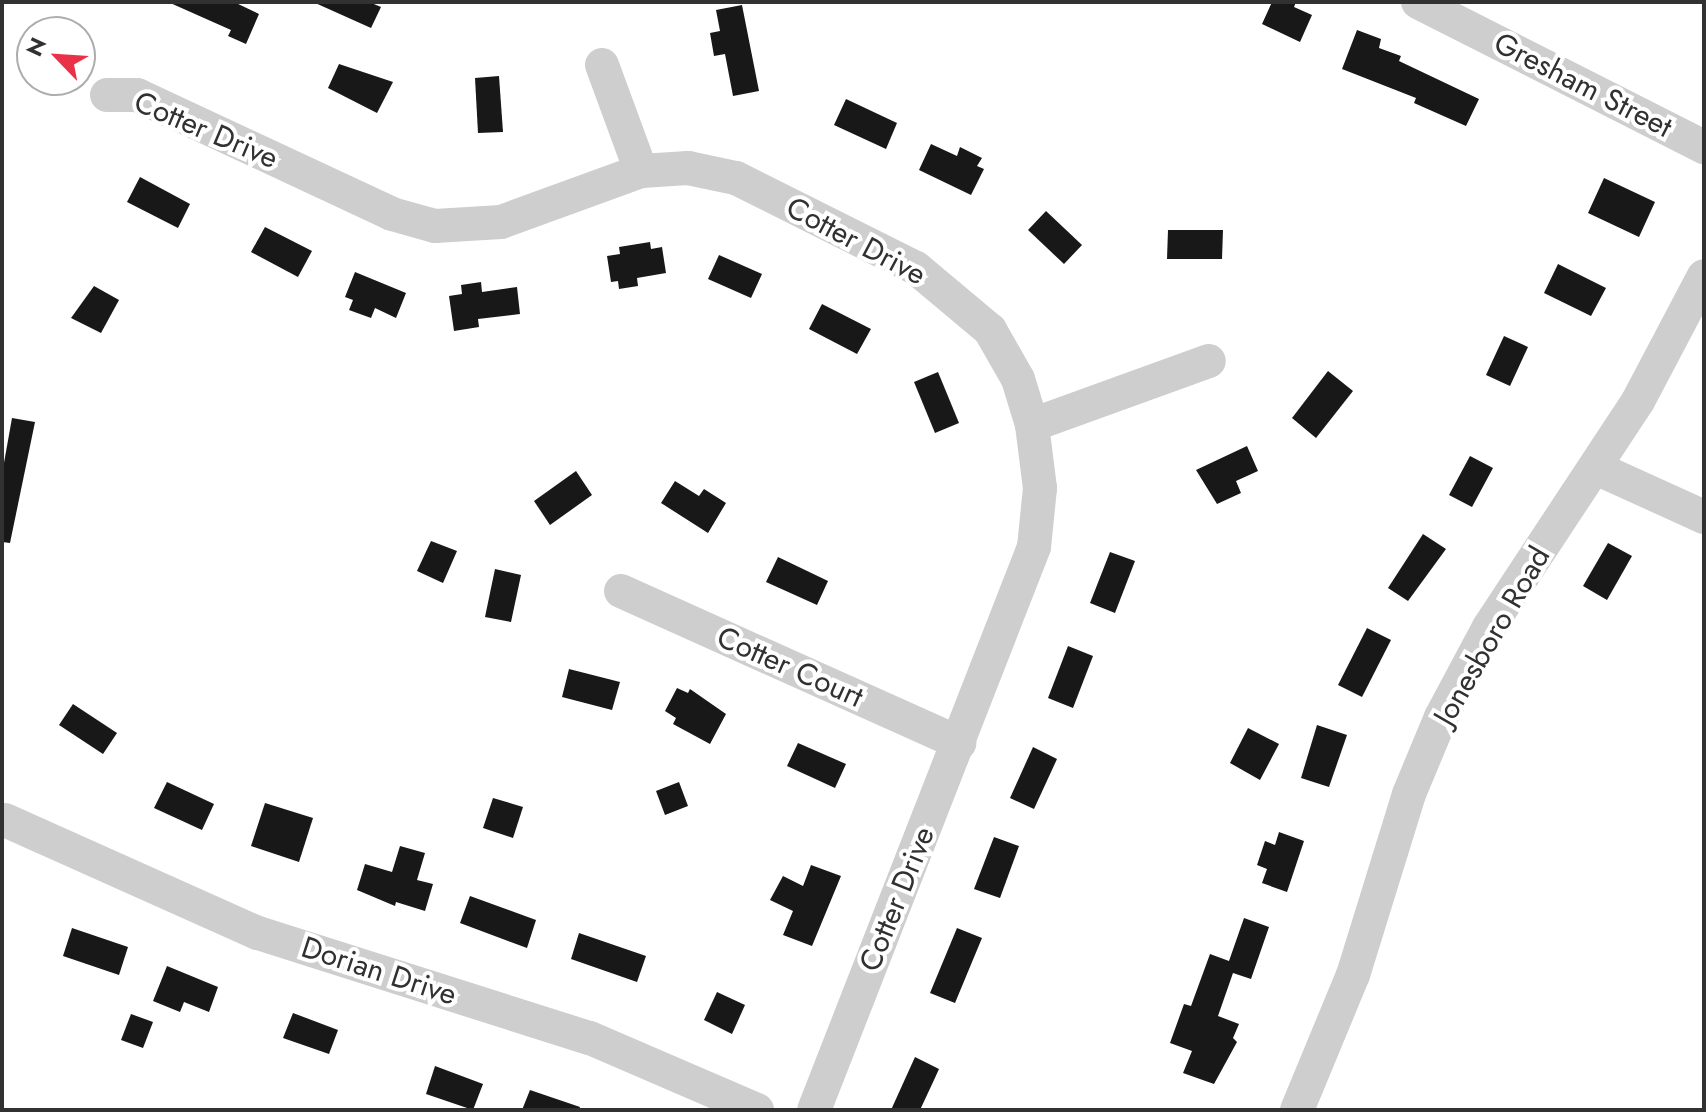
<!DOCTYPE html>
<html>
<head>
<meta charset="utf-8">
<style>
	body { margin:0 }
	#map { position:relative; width:1706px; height:1112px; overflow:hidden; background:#fff; font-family:Jost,sans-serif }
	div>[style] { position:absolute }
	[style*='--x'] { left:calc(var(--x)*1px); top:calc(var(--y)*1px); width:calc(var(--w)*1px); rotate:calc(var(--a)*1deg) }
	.building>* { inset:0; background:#181818 }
	.minor>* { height:34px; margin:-17px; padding:0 17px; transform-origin:17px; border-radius:17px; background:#cecece }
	span { translate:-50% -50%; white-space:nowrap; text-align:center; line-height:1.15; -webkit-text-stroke:8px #fff; paint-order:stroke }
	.street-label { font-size:30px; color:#313131 }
	.frame { position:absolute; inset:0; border:4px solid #313131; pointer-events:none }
	.north { position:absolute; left:16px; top:16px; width:80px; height:80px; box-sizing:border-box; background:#fff; border:2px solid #adadad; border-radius:50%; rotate:295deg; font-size:22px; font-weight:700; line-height:32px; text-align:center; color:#313131 }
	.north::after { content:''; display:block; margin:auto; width:28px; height:36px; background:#eb3147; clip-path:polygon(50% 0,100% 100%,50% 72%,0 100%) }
</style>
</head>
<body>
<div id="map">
	<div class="building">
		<div style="clip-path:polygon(168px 2px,234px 2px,259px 14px,246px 44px,228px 36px,231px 30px)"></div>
		<div style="clip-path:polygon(313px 2px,369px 2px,381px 7px,371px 28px)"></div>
		<div style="clip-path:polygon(1272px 2px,1296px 2px,1294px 7px,1312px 15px,1300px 42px,1262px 24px)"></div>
		<div style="clip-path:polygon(742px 5px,759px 91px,733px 96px,725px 54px,714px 56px,710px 33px,720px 31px,716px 10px)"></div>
		<div style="clip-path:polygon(1357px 30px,1381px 39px,1379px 48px,1401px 56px,1399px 61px,1479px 99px,1466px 126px,1414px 103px,1416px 98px,1342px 69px)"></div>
		<div style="clip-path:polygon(339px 64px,393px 82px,377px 113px,328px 88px)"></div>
		<div style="clip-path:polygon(499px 76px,503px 132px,478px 133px,475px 78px)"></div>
		<div style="clip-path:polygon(846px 99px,897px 123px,886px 149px,834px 125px)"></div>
		<div style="clip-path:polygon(931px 144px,957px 156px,960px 147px,982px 158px,977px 166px,984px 169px,971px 195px,919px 170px)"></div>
		<div style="clip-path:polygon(140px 177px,190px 204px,178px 228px,127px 202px)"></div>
		<div style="clip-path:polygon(1604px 178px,1655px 202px,1639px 237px,1588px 213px)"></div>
		<div style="clip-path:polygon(1046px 211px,1082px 245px,1064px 264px,1028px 230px)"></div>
		<div style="clip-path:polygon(265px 227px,312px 251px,298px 277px,251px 252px)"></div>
		<div style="clip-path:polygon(1168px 230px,1223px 230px,1222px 259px,1167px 259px)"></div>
		<div style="clip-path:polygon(650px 242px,651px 249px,662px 247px,666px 273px,637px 278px,638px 286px,619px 289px,618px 281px,611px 282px,607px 256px,620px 254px,619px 247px)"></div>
		<div style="clip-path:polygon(719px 255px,762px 274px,751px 298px,708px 279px)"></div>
		<div style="clip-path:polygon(1558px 264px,1606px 288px,1591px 316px,1544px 293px)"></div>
		<div style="clip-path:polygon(355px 272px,406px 293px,396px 318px,375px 308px,371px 318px,349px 310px,353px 300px,345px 297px)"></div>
		<div style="clip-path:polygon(481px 282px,482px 292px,517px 287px,520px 314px,478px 319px,479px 327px,454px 331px,449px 296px,462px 294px,461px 285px)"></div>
		<div style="clip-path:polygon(94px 286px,119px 300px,101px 333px,71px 318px)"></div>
		<div style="clip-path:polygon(822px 304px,871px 329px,857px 354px,809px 329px)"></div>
		<div style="clip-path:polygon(1504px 336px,1528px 347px,1510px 386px,1486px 375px)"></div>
		<div style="clip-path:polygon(1328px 371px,1353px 391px,1316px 438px,1292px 418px)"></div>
		<div style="clip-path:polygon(938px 372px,959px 423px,935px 433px,914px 382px)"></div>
		<div style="clip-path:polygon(12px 418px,35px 422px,10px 543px,2px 542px,2px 474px)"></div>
		<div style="clip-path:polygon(1247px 446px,1258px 471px,1236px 481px,1241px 493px,1217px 504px,1196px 470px)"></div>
		<div style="clip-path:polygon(1470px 456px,1493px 468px,1472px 507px,1449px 495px)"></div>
		<div style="clip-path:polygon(576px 471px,592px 495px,550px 525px,534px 501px)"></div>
		<div style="clip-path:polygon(675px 481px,699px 496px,704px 489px,726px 503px,708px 533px,661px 503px)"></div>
		<div style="clip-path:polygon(1423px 534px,1446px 549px,1408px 601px,1388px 588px)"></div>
		<div style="clip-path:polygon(431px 541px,457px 551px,443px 583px,417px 571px)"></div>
		<div style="clip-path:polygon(1608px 543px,1632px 556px,1607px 600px,1583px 586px)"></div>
		<div style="clip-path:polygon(1110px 552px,1135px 561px,1115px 613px,1090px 603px)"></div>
		<div style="clip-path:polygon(778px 557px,828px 581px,817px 605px,766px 582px)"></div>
		<div style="clip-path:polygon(495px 569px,521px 575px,511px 622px,485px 617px)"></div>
		<div style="clip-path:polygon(1367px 628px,1391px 640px,1362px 697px,1338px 685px)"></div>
		<div style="clip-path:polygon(1068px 646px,1093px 656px,1073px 708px,1048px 698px)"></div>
		<div style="clip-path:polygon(569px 669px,620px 682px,612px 710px,562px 697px)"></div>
		<div style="clip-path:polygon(677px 688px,688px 693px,690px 689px,726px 714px,710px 744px,673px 724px,676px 718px,665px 711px)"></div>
		<div style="clip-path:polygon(73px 704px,117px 733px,103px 754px,59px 725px)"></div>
		<div style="clip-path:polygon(1317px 725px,1347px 735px,1329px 787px,1301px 778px)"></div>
		<div style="clip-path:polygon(1248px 728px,1279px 744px,1260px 780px,1230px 763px)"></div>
		<div style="clip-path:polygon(798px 743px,846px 764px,835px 788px,787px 766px)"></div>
		<div style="clip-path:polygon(1033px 747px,1057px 759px,1034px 809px,1010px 798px)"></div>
		<div style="clip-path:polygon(167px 782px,214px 804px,202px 830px,154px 808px)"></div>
		<div style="clip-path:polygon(679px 782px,688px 806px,665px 815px,656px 791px)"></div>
		<div style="clip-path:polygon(493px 798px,523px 807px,513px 838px,483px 828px)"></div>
		<div style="clip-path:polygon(265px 803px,313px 818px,299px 862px,251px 846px)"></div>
		<div style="clip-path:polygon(1279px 832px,1304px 841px,1287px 892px,1262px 883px,1267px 869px,1257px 865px,1265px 841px,1275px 845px)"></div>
		<div style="clip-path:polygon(994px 837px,1019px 846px,1000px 898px,974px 889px)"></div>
		<div style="clip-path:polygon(400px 846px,425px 853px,417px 880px,433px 884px,425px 911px,396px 902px,395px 906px,357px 890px,365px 864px,392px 872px)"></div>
		<div style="clip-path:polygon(811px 865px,841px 876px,812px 946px,783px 935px,793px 911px,770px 900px,783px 876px,803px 886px)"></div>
		<div style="clip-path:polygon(470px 896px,536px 920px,527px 948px,460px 923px)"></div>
		<div style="clip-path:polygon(1244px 918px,1269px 927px,1251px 979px,1233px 973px,1218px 1016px,1239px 1024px,1233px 1038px,1237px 1042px,1214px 1084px,1183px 1073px,1192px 1051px,1170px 1043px,1184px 1004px,1191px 1006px,1210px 954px,1229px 961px)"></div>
		<div style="clip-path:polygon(72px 928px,128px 947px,119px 975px,63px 956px)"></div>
		<div style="clip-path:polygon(957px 928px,982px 938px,955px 1003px,930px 993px)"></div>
		<div style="clip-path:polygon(579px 933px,646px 956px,637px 982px,571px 959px)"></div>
		<div style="clip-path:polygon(167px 966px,218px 987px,209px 1012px,184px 1002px,180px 1012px,153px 1001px)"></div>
		<div style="clip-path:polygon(717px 992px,745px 1005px,732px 1034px,704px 1020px)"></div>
		<div style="clip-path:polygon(293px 1013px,338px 1030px,329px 1054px,283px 1038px)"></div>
		<div style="clip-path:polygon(131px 1014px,153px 1022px,143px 1048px,121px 1040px)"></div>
		<div style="clip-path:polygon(915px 1057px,939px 1069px,934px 1080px,920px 1110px,891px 1110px)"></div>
		<div style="clip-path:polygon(435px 1066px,483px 1084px,473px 1110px,426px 1094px)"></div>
		<div style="clip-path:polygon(530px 1090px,580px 1107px,579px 1110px,522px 1110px)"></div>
	</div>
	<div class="minor">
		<div style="--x:1418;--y:2;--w:321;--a:26.9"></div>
		<div style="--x:602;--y:65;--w:113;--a:69.8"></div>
		<div style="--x:107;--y:95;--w:30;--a:0"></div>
		<div style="--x:137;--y:95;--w:281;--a:25"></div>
		<div style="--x:392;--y:214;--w:45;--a:15.6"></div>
		<div style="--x:435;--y:226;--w:66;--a:-3.5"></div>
		<div style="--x:501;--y:222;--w:149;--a:-20"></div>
		<div style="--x:641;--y:171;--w:47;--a:-3.7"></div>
		<div style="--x:688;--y:168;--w:49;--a:11.8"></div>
		<div style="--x:736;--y:178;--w:201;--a:26.6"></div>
		<div style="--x:916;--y:268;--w:97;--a:40"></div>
		<div style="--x:990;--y:330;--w:56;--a:60.3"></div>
		<div style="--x:1018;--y:379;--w:48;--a:73.1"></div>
		<div style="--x:1032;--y:425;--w:64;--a:82.8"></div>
		<div style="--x:1040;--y:488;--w:59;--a:95.8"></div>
		<div style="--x:1034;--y:547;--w:604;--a:111.34"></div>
		<div style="--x:1032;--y:425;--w:188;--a:-19.9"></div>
		<div style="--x:1596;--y:468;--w:119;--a:24.4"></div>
		<div style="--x:621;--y:591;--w:371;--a:24.2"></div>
		<div style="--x:5;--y:820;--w:277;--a:24.1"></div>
		<div style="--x:258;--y:933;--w:348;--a:17.6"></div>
		<div style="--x:590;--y:1038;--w:182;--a:23.3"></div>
		<div style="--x:1297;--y:1110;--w:146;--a:-67.5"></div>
		<div style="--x:1353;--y:975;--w:189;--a:-72.8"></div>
		<div style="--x:1409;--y:794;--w:83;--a:-67.4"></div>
		<div style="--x:1441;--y:717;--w:102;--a:-61.9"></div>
		<div style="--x:1489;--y:627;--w:271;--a:-56.6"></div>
		<div style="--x:1638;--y:401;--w:141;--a:-62.2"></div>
	</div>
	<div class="street-label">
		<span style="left:1583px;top:85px;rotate:27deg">Gresham Street</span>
		<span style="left:206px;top:130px;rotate:23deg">Cotter Drive</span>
		<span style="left:856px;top:241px;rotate:28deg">Cotter Drive</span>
		<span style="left:1492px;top:636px;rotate:-60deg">Jonesboro Road</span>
		<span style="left:790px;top:667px;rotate:24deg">Cotter Court</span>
		<span style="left:897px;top:899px;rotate:-68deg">Cotter Drive</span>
		<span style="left:379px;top:971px;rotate:18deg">Dorian Drive</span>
	</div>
	<div class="frame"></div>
	<div class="north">N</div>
</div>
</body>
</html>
